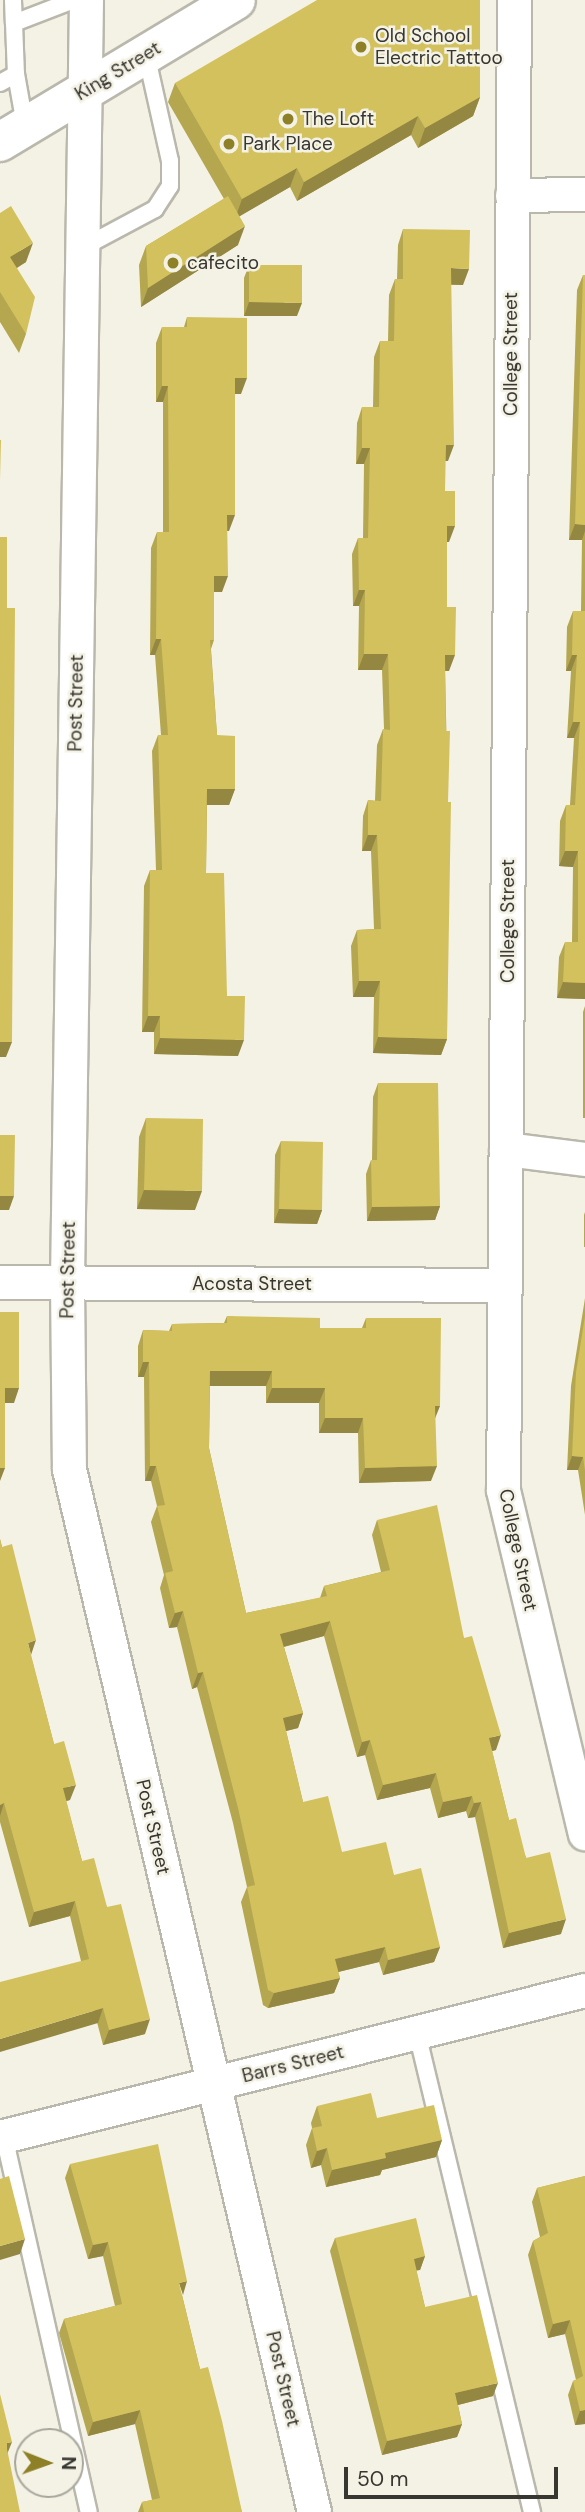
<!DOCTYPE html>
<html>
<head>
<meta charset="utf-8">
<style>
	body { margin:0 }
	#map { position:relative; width:585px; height:2512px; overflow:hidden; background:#f4f2e5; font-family:"DM Sans",sans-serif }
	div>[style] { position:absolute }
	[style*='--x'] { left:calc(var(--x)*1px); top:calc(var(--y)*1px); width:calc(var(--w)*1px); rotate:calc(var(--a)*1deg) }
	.roads { filter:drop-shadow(2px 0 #bab8ac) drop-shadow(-2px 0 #bab8ac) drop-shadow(0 2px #bab8ac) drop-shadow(0 -2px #bab8ac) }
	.service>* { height:16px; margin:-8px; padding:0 8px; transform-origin:8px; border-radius:8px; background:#fff }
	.minor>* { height:33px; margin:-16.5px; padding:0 16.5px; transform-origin:16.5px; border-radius:16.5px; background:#fff }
	.secondary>* { height:38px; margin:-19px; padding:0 19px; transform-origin:19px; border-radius:19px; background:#fff }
	.wall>* { inset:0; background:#b5a650 }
	.shaded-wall>* { inset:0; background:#938741 }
	.building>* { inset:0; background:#d2c15d }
	.dots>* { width:19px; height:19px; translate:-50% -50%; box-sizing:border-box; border:4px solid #f4f2e5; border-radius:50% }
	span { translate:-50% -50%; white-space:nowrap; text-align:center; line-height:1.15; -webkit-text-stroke:5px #f4f2e5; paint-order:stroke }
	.poi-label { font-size:19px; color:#373631 }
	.left { translate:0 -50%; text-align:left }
	.street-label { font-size:19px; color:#373631 }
	.north { position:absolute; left:14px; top:2428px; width:70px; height:70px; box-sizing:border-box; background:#f4f2e5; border:2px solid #a8a79d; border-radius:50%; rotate:91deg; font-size:19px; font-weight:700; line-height:28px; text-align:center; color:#373631 }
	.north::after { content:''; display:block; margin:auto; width:24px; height:32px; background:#8e8026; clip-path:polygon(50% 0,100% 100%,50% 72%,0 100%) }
	.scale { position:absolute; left:344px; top:2467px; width:214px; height:32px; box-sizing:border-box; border:4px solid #373631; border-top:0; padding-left:9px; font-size:21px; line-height:24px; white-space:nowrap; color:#373631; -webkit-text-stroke:5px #f4f2e5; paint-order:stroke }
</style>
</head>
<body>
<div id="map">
	<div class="roads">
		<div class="service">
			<div style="--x:13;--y:0;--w:23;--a:88"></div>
			<div style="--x:14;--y:23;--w:64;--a:-21"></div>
			<div style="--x:14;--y:23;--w:51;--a:87.8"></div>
			<div style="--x:16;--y:74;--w:52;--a:80"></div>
			<div style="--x:0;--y:83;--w:18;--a:-29"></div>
			<div style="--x:82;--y:248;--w:83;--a:-28.1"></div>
			<div style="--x:155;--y:209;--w:27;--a:-57"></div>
			<div style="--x:170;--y:186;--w:25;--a:-90"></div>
			<div style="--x:170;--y:161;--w:110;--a:-102.6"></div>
			<div style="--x:417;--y:2033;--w:493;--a:76.5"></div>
			<div style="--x:4;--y:2136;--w:385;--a:77.3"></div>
		</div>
		<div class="minor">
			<div style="--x:86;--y:0;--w:1283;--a:90.85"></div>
			<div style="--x:67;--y:1283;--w:186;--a:89.4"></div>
			<div style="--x:69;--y:1469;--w:1071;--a:76.78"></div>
			<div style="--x:514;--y:0;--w:1490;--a:90.42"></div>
			<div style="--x:503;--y:1490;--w:353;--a:76.6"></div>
			<div style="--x:512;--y:195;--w:73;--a:-0.8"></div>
			<div style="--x:506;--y:1149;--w:80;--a:7.2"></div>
			<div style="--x:0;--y:1282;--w:504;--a:0.34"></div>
			<div style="--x:0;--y:2137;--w:603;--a:-14.11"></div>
		</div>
		<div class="secondary">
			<div style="--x:0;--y:142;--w:275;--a:-31"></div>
		</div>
	</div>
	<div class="wall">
		<div style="clip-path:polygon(175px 83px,480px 97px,473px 116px,418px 148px,411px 135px,297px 201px,290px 187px,239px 216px,238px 245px,141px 307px,139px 265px,146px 246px,224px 199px,168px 102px)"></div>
		<div style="clip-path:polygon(0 213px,26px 262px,17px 268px,26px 334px,19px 353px,0 322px)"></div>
		<div style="clip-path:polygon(403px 229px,463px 285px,451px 285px,448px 461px,445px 461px,445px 491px,449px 542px,447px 542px,447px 607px,449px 671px,445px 671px,448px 802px,447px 1039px,441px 1055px,373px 1053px,374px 997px,353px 997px,351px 946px,357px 930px,374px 929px,371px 851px,362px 851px,363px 816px,368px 800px,375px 801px,377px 745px,383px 729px,384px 729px,382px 670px,358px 670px,359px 606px,353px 606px,352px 554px,358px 538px,363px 538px,364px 464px,356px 464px,357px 423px,362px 407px,373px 407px,374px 357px,380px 341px,388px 341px,389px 295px,395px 279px,397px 279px,398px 245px)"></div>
		<div style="clip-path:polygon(249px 265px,297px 316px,244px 316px,244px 278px)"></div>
		<div style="clip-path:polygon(583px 275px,585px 275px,585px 999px,557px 998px,559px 957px,565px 942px,572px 942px,573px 867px,559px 866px,560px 821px,566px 805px,570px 805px,574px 738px,567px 738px,571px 671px,566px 671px,567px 627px,573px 611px,581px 611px,582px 540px,569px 540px,577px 290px)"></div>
		<div style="clip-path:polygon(187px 317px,241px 394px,235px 394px,229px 531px,227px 531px,222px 592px,214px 592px,214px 640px,211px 649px,217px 735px,235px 789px,229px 805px,207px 805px,206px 873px,227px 996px,238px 1056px,154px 1054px,154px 1032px,142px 1032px,144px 886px,150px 870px,156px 870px,152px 751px,158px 735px,161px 735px,155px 655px,150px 655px,151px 548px,157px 532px,163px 532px,163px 402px,156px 402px,156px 343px,162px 327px,184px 327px)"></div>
		<div style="clip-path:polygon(585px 1006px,585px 1118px,583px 1118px,583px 1012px)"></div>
		<div style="clip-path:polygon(378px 1083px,440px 1206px,435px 1220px,367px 1221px,366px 1174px,371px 1160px,372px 1160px,373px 1097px)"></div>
		<div style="clip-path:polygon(146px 1118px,195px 1210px,137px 1209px,139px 1137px)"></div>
		<div style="clip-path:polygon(281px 1141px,322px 1210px,317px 1224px,274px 1223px,275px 1155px)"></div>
		<div style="clip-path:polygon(585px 1212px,585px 1247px,584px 1247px,584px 1215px)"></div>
		<div style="clip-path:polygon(585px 1298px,585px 1515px,578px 1470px,567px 1470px,571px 1386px)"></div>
		<div style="clip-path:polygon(227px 1316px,320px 1328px,362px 1328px,366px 1318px,435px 1418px,431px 1481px,359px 1483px,358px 1433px,319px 1433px,319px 1403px,266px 1403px,266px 1386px,210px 1386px,209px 1448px,246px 1613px,320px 1598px,324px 1586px,381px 1572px,372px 1535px,377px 1520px,464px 1638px,496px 1750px,492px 1751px,509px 1820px,561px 1934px,503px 1948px,475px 1817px,468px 1818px,466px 1811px,438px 1818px,430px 1788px,377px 1800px,365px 1755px,357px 1757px,324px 1636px,284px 1647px,303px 1713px,298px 1728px,286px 1731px,303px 1802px,342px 1852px,394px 1875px,440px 1947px,434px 1962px,383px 1975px,379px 1962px,338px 1972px,340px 1978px,334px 1993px,268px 2008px,263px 2005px,241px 1902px,247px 1887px,233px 1823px,197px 1687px,192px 1689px,177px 1627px,169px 1628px,160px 1588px,164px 1575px,151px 1522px,157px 1506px,151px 1481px,145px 1481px,144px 1377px,138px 1377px,138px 1346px,143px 1330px,169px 1331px,172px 1324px,224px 1323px)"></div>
		<div style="clip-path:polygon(0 1539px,54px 1744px,70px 1800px,66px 1801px,82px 1861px,107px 1907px,145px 2034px,103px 2045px,81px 1961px,70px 1916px,29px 1927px,0 1822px)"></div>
		<div style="clip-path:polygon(317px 2106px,377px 2118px,442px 2140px,436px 2157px,382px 2170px,380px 2175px,326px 2187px,321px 2165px,311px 2168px,306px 2145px,312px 2128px,311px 2123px)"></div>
		<div style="clip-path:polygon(70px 2164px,182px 2295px,200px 2369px,242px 2512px,138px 2512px,142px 2502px,152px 2500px,135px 2424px,88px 2436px,59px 2333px,64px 2319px,115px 2306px,103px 2256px,88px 2259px,65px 2178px)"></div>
		<div style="clip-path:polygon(585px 2176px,585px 2424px,575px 2425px,568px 2395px,573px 2381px,576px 2380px,565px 2334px,548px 2338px,528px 2255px,533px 2241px,540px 2237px,532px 2202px,537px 2188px)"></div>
		<div style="clip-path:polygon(335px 2238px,425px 2256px,420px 2270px,416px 2270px,425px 2307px,493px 2396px,458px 2405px,462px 2424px,457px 2437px,382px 2455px,330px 2251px)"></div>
	</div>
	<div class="shaded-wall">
		<div style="clip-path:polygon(480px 97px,473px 116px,418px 148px,425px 128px)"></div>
		<div style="clip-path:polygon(418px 116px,411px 135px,297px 201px,304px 182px)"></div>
		<div style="clip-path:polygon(297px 168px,290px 187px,235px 219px,242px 199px)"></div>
		<div style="clip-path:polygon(245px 226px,238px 245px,141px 307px,148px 288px)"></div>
		<div style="clip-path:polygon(33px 243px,26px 262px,3px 276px,10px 257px)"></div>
		<div style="clip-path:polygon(451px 268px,469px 269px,463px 285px,445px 284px)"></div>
		<div style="clip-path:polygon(249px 302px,302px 303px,297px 316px,244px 316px)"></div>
		<div style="clip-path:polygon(235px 378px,247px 378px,241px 394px,229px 394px)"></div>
		<div style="clip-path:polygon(162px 386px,168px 386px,163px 402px,156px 402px)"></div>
		<div style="clip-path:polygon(446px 445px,454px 445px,448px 461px,440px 461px)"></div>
		<div style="clip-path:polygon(362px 448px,370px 448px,364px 464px,356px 464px)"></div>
		<div style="clip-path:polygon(227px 515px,235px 515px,229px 531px,221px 531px)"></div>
		<div style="clip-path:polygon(575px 524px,585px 525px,585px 531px,582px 540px,569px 540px)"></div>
		<div style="clip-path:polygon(447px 526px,455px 526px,449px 542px,441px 542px)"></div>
		<div style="clip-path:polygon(214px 576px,228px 576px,222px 592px,208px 592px)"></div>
		<div style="clip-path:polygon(359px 590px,365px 590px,359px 606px,353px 606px)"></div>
		<div style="clip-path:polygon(156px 639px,161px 639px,155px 655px,150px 655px)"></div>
		<div style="clip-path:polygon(364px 654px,388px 654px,382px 670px,358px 670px)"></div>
		<div style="clip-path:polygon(445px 655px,455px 655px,449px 671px,439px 671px)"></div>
		<div style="clip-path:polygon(572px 655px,577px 655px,571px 671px,566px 671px)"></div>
		<div style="clip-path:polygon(573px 722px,580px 722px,574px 738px,567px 738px)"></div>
		<div style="clip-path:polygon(207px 789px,235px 789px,229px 805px,201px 805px)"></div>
		<div style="clip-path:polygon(368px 835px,377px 835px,371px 851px,362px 851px)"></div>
		<div style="clip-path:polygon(565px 851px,578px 851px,573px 867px,559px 866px)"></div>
		<div style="clip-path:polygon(359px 981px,380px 981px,374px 997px,353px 997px)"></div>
		<div style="clip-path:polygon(563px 982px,585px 983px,585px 999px,557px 998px)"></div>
		<div style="clip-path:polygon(148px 1016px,160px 1016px,154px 1032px,142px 1032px)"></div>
		<div style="clip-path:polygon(378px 1037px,447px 1039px,441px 1055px,373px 1053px)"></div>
		<div style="clip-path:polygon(160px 1038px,244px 1040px,238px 1056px,154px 1054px)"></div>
		<div style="clip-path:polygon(0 1042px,12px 1042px,6px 1057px,0 1057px)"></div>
		<div style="clip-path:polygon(144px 1190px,202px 1191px,195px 1210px,137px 1209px)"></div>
		<div style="clip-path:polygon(0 1196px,14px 1196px,9px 1210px,0 1210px)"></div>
		<div style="clip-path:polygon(440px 1206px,435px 1220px,367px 1221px,372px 1207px)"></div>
		<div style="clip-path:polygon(279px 1209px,322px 1210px,317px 1224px,274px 1223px)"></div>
		<div style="clip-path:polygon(143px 1362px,149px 1362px,144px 1377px,138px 1377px)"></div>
		<div style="clip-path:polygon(210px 1371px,272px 1371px,266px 1386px,205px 1386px)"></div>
		<div style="clip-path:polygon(5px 1388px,19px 1388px,14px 1403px,0 1403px)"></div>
		<div style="clip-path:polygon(272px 1388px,325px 1388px,319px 1403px,266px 1403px)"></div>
		<div style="clip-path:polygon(435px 1406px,440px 1406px,434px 1421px)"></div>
		<div style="clip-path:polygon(325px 1418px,363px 1418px,358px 1433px,319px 1433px)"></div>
		<div style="clip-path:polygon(572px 1456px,583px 1457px,578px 1470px,567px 1470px)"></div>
		<div style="clip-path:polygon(150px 1466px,156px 1466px,151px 1481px,145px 1481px)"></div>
		<div style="clip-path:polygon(437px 1466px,431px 1481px,359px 1483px,365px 1468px)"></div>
		<div style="clip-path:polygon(0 1468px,5px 1468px,0 1481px)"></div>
		<div style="clip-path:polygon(183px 1611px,177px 1627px,169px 1628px,175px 1613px)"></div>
		<div style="clip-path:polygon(330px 1621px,324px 1636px,275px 1649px,280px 1634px)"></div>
		<div style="clip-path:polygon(36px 1640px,31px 1655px,28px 1643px)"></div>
		<div style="clip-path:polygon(203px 1672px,197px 1687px,192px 1689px,198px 1673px)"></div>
		<div style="clip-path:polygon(303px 1713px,298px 1728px,278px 1733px,283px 1718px)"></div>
		<div style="clip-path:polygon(501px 1735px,496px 1750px,483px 1753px,489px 1738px)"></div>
		<div style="clip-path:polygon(370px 1740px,365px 1755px,357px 1757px,362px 1742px)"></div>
		<div style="clip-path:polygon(436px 1773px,430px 1788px,377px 1800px,383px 1785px)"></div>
		<div style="clip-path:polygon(76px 1785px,70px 1800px,58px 1803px,63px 1788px)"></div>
		<div style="clip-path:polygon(472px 1796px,466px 1811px,438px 1818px,443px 1802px)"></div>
		<div style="clip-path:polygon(481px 1802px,475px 1817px,468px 1818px,474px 1803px)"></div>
		<div style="clip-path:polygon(4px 1803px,0 1816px,0 1805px)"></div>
		<div style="clip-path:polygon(75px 1901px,70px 1916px,29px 1927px,34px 1912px)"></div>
		<div style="clip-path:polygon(566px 1919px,561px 1934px,503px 1948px,509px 1933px)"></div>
		<div style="clip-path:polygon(385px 1947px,379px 1962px,330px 1974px,335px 1959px)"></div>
		<div style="clip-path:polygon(440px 1947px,434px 1962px,383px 1975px,388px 1960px)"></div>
		<div style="clip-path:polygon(340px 1978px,334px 1993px,268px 2008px,274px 1993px)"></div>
		<div style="clip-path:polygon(103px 2008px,98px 2023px,0 2052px,0 2039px)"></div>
		<div style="clip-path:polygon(150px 2019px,145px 2034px,103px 2045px,109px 2030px)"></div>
		<div style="clip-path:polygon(442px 2140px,436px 2157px,382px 2170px,380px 2175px,326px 2187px,332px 2170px,385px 2153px)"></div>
		<div style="clip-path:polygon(327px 2148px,321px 2165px,311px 2168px,317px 2151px)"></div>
		<div style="clip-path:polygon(25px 2239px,20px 2254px,0 2260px,0 2246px)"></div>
		<div style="clip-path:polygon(108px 2242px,103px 2256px,88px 2259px,93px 2245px)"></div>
		<div style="clip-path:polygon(425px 2256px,420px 2270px,409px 2272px,414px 2259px)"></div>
		<div style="clip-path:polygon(187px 2281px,183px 2295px,179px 2283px)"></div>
		<div style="clip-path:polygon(570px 2320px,565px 2334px,548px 2338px,553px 2324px)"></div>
		<div style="clip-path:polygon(498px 2383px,493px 2396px,450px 2407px,455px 2393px)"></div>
		<div style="clip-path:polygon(140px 2410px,135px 2424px,88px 2436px,93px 2422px)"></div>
		<div style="clip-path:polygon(585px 2410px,585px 2424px,575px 2425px,580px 2411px)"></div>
		<div style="clip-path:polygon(462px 2424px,457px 2437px,382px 2455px,387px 2441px)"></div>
		<div style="clip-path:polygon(12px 2442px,6px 2457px,7px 2443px)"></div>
	</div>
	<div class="building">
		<div style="clip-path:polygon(317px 0,480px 0,480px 97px,425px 128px,418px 116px,304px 182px,297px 168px,242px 199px,175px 83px)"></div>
		<div style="clip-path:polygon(228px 196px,245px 226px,148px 288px,146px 246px)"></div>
		<div style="clip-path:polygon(11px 206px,33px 243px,10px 257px,35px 297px,26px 334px,0 292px,0 213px)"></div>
		<div style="clip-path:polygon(403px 229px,470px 230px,469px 269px,451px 268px,454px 445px,446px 445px,445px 491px,455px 491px,455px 526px,447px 526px,447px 607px,456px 607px,455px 655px,445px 655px,446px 731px,450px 731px,448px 802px,451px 802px,447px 1039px,378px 1037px,380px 981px,359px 981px,357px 930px,381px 929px,377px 835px,368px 835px,368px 800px,381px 801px,383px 729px,390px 730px,388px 654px,364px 654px,365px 590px,359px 590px,358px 538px,368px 538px,370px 448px,362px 448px,362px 407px,379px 407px,380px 341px,394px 341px,395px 279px,403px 279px)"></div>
		<div style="clip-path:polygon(249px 265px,302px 265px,302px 303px,249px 302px)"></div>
		<div style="clip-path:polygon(583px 275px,585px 275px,585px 525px,575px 524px)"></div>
		<div style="clip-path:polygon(187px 317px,247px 318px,247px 378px,235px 378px,235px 515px,227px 515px,228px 576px,214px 576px,214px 640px,210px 640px,217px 735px,235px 736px,235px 789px,207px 789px,206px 873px,224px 873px,227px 996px,245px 996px,244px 1040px,160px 1038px,160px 1016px,148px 1016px,150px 870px,162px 870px,158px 735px,168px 735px,161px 639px,156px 639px,157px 532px,169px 532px,168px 386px,162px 386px,162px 327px,187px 327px)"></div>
		<div style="clip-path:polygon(0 440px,1px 440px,0 480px)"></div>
		<div style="clip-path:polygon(0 537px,7px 537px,7px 608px,15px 608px,12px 1042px,0 1042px)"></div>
		<div style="clip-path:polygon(573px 611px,585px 611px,585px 983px,563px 982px,565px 942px,578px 942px,578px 851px,565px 851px,566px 805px,575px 805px,580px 722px,573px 722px,577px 655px,572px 655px)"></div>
		<div style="clip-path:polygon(378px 1083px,438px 1083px,440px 1206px,372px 1207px,371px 1160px,377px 1160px)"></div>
		<div style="clip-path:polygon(146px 1118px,203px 1119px,202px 1191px,144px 1190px)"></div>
		<div style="clip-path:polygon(0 1135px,15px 1135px,14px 1196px,0 1196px)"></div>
		<div style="clip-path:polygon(281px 1141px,323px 1142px,322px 1210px,279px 1209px)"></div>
		<div style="clip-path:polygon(0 1312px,19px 1312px,19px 1388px,5px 1388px,5px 1468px,0 1468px)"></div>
		<div style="clip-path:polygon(227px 1316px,320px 1318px,320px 1328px,366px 1328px,366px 1318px,441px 1318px,440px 1406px,435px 1406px,437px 1466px,365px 1468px,363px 1418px,325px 1418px,325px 1388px,272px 1388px,272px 1371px,210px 1371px,209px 1448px,246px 1613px,327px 1596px,324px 1586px,390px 1570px,377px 1520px,437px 1505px,464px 1638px,472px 1636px,501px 1735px,489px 1738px,509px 1820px,516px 1818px,526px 1858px,550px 1852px,566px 1919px,509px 1933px,481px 1802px,474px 1803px,472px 1796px,443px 1802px,436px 1773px,383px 1785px,370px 1740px,362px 1742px,330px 1621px,280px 1634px,303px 1713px,283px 1718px,303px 1802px,328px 1796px,342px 1852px,386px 1842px,394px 1875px,421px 1868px,440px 1947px,388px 1960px,385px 1947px,335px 1959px,340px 1978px,274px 1993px,268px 1990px,247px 1887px,255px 1885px,238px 1808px,203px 1672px,198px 1673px,183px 1611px,175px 1613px,165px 1573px,173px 1571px,157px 1506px,165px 1505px,156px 1466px,150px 1466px,149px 1362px,143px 1362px,143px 1330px,172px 1331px,172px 1324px,227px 1323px)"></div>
		<div style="clip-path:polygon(585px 1316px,585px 1471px,583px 1457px,572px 1456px,576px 1372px)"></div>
		<div style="clip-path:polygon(0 1539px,2px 1547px,12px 1544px,36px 1640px,28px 1643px,54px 1744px,64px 1741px,76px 1785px,63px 1788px,82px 1861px,94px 1858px,107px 1907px,121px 1904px,150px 2019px,109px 2030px,103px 2008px,0 2039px,0 1982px,89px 1959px,75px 1901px,34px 1912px,4px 1803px,0 1805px)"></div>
		<div style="clip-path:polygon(371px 2093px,377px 2118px,434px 2105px,442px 2140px,385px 2153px,386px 2158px,332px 2170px,327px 2148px,317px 2151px,312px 2128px,322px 2126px,317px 2106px)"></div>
		<div style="clip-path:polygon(158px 2144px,187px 2281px,179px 2283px,200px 2369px,208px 2367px,222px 2421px,242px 2512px,144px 2512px,142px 2502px,160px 2498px,140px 2410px,93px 2422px,64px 2319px,122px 2304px,108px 2242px,93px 2245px,70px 2164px)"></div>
		<div style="clip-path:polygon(9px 2176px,25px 2239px,0 2246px,0 2179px)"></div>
		<div style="clip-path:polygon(585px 2176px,585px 2410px,580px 2411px,573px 2381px,583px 2376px,570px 2320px,553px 2324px,533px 2241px,548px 2233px,537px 2188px)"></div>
		<div style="clip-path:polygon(416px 2218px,425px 2256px,414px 2259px,425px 2307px,477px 2295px,498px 2383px,455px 2393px,462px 2424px,387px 2441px,335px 2238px)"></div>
		<div style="clip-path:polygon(0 2394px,12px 2442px,7px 2443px,7px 2449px,20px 2512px,0 2512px)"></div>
	</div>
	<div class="dots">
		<div style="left:361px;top:47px;background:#8e8026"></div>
		<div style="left:288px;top:119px;background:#8e8026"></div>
		<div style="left:229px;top:144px;background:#8e8026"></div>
		<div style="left:173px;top:263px;background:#8e8026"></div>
	</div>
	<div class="poi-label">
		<span class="left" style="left:375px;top:47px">Old School<br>Electric Tattoo</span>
		<span class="left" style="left:302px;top:119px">The Loft</span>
		<span class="left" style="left:243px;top:144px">Park Place</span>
		<span class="left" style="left:187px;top:263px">cafecito</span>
	</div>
	<div class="street-label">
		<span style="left:118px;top:71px;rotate:-31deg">King Street</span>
		<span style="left:511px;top:354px;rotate:-90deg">College Street</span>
		<span style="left:76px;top:703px;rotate:-89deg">Post Street</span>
		<span style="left:508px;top:921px;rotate:-90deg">College Street</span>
		<span style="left:68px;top:1270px;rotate:-89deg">Post Street</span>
		<span style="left:252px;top:1284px">Acosta Street</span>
		<span style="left:518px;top:1550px;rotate:78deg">College Street</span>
		<span style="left:153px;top:1827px;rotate:77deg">Post Street</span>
		<span style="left:293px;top:2064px;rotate:-14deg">Barrs Street</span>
		<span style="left:283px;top:2379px;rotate:77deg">Post Street</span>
	</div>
	<div class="north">N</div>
	<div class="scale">50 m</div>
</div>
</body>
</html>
